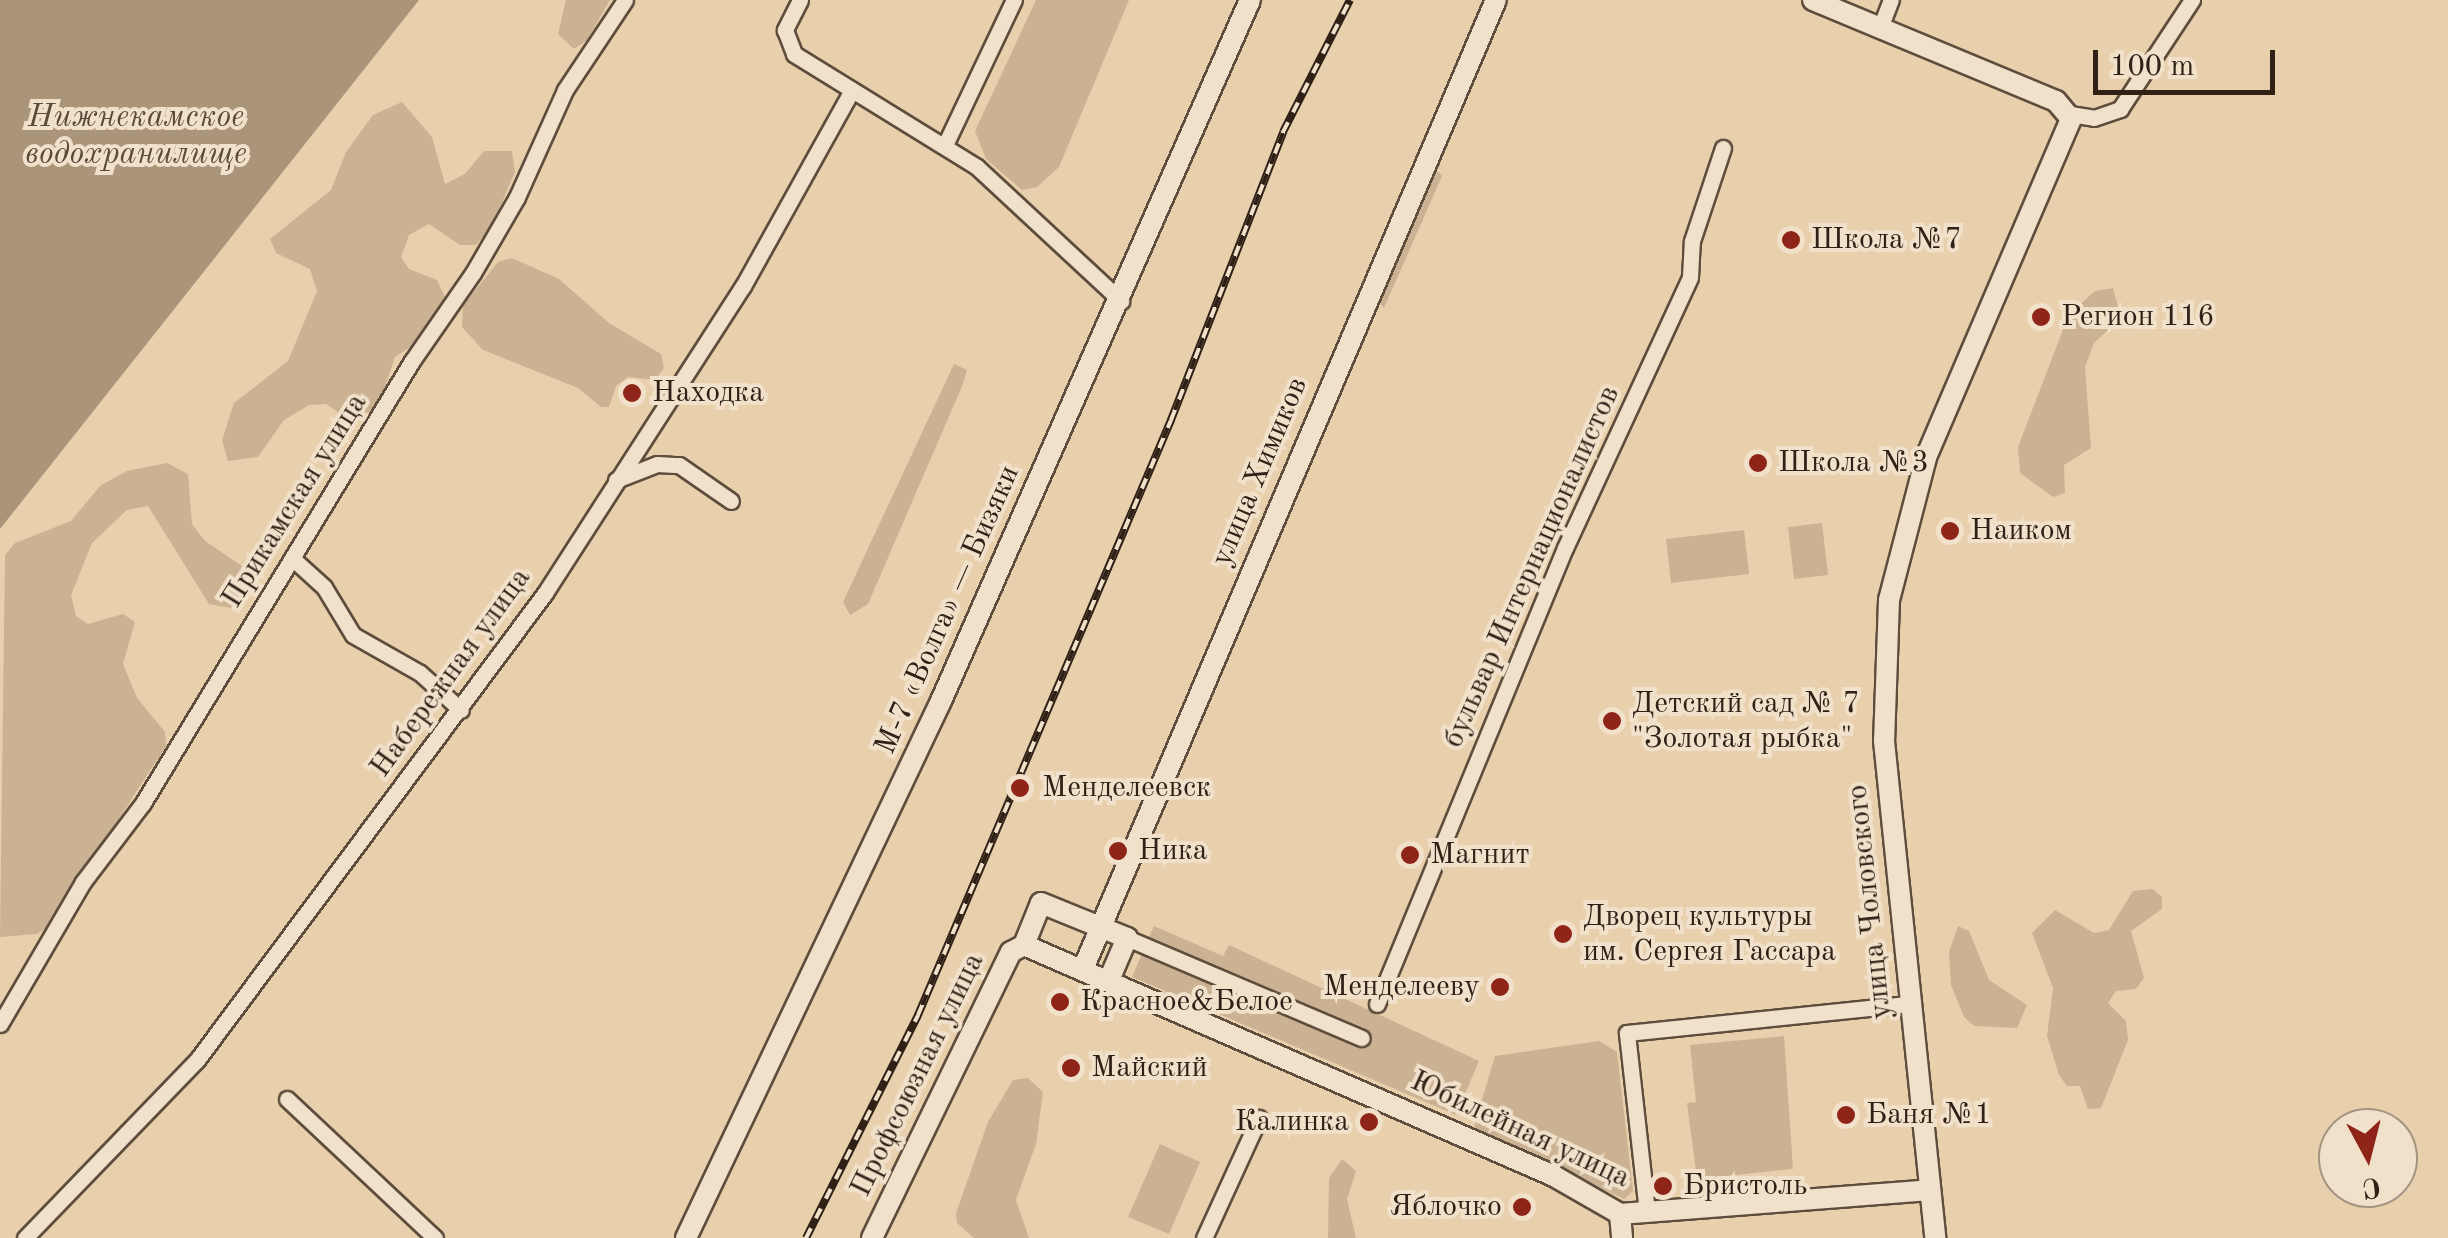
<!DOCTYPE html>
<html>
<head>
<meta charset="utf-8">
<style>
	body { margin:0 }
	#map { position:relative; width:2448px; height:1238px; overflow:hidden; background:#e9d0ad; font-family:"Old Standard TT",serif }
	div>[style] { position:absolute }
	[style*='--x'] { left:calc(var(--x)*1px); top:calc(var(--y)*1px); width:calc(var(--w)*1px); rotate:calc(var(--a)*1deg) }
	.green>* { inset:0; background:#cab293 }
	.water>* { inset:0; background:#aa947a }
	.roads { filter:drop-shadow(2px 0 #5e4d3c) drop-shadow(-2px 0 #5e4d3c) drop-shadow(0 2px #5e4d3c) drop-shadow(0 -2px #5e4d3c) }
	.street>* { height:15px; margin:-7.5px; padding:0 7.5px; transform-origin:7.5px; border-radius:7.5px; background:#f1e0ca }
	.secondary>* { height:20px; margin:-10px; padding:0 10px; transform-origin:10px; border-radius:10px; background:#f1e0ca }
	.rail>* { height:8px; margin-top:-4px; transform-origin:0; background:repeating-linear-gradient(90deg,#f1e0ca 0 11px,#302116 0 22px); box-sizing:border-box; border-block:2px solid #302116 }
	.dots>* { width:28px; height:28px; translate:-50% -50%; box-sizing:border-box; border:5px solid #f1e0ca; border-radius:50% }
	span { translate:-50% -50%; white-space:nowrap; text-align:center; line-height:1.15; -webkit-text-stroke:8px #f1e0ca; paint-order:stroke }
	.poi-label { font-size:30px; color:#302116 }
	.left { translate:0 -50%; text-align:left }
	.right { translate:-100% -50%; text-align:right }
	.street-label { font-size:30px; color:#302116 }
	.water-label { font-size:32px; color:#5b4939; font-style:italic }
	.north { position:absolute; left:2318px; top:1108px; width:100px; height:100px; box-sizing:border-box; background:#f1e0ca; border:2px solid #a49482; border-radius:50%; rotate:173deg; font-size:28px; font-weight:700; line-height:40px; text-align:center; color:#302116 }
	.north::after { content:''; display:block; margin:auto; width:35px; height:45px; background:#8f2418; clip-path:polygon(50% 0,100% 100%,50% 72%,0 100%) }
	.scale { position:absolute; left:2093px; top:50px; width:182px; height:45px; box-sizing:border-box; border:5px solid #302116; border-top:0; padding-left:12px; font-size:30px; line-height:35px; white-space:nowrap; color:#302116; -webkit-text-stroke:8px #f1e0ca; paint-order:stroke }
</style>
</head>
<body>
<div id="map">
	<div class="green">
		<div style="clip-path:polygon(566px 0,610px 0,587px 40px,574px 49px,558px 34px)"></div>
		<div style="clip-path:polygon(1036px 0,1129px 0,1059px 167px,1037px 187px,1022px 190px,986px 159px,975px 131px)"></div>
		<div style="clip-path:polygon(402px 102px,432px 137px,445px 184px,465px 174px,484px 151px,512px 151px,515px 172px,491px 228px,476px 245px,460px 245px,429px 224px,409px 235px,401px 257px,409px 269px,437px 280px,446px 299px,421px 340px,395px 357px,378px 407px,351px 421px,326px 404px,309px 405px,284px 420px,258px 457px,228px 461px,222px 440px,234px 403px,288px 361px,317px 291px,310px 269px,276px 253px,270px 239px,331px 190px,346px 152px,373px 115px)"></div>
		<div style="clip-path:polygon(1439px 172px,1442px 176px,1384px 308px,1379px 302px,1433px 173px)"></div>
		<div style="clip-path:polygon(512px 258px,559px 279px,609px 323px,661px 354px,664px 368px,655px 380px,628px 377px,616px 386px,609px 407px,601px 407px,578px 388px,483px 350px,462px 327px,463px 305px,498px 262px)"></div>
		<div style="clip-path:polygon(2113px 288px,2121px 318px,2094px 343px,2085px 367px,2091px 448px,2064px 465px,2065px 493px,2053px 497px,2020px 473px,2018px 447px,2069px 314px,2095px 291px)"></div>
		<div style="clip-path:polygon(954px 364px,967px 370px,963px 384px,868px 604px,850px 615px,843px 602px)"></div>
		<div style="clip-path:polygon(167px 463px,188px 474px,192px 524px,205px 541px,248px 570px,249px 586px,231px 608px,209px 604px,148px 506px,127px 510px,92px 543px,71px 595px,76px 616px,88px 624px,123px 614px,135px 622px,123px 664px,137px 698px,165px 732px,166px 746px,50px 925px,37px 934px,0 937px,5px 555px,15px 543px,71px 521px,101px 485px,127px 471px)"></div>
		<div style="clip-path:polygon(1822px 523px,1828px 575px,1794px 579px,1788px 527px)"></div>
		<div style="clip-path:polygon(1744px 530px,1749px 574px,1671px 583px,1666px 539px)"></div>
		<div style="clip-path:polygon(2153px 889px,2162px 897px,2162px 909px,2131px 931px,2144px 978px,2136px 989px,2116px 991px,2108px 1003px,2126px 1021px,2128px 1040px,2101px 1108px,2088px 1109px,2080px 1086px,2067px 1086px,2059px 1075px,2047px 1036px,2053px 988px,2032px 933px,2055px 910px,2094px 933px,2109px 930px,2133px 891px)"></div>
		<div style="clip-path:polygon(1154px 926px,1223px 956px,1229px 945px,1479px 1061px,1456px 1115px,1132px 977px)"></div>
		<div style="clip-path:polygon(1958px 926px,1969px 931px,1989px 980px,2027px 1005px,2017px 1028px,1974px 1026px,1964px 1017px,1951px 985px,1949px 952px)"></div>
		<div style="clip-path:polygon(1784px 1036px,1793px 1169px,1697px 1179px,1687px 1103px,1696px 1102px,1690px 1045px)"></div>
		<div style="clip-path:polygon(1599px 1041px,1617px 1052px,1633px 1191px,1624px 1199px,1474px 1127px,1495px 1056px)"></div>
		<div style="clip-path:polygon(1028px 1078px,1043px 1092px,1036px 1144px,1016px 1200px,1029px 1238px,974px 1238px,957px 1223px,956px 1213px,988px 1122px,1013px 1080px)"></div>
		<div style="clip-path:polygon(1160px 1144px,1200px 1162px,1169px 1234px,1128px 1217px)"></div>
		<div style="clip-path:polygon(1342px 1159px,1356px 1171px,1347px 1199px,1356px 1238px,1328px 1238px,1329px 1178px)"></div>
	</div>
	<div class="water">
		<div style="clip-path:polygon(0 0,419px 0,0 529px)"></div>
	</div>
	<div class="roads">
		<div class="street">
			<div style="--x:800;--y:0;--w:34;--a:117"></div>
			<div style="--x:785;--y:30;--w:26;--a:69"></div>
			<div style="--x:794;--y:54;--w:215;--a:31.7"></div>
			<div style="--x:977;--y:167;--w:197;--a:42.9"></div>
			<div style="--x:1880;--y:28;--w:30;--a:-69"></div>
			<div style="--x:2070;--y:114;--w:24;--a:9"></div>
			<div style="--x:2094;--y:118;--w:28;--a:-19"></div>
			<div style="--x:2120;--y:109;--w:131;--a:-56.6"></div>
			<div style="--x:945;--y:145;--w:161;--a:-64.6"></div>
			<div style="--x:616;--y:480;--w:44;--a:-21.3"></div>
			<div style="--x:657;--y:464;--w:22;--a:3"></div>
			<div style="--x:679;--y:465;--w:63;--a:34.7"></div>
			<div style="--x:292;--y:558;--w:43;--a:42.2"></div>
			<div style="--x:324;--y:587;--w:56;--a:58.9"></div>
			<div style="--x:353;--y:635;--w:77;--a:29.6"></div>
			<div style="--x:420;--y:673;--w:55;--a:42.1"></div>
			<div style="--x:1127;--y:938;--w:255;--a:23.1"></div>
			<div style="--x:1377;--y:1004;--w:493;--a:-67.6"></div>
			<div style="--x:1565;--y:548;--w:298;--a:-65.2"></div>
			<div style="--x:1690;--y:277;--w:36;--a:-87"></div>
			<div style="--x:1692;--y:241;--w:98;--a:-71.6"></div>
			<div style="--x:0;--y:1024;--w:164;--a:-59.7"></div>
			<div style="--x:83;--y:882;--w:99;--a:-52.8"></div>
			<div style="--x:143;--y:803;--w:517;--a:-58.68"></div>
			<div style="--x:412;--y:361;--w:107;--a:-55.3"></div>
			<div style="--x:473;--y:273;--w:88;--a:-59.9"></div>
			<div style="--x:517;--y:197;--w:117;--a:-65.8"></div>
			<div style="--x:565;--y:90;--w:108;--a:-56.3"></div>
			<div style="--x:287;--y:1099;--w:203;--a:43.2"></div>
			<div style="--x:1647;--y:1212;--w:180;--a:-96.4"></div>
			<div style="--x:1627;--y:1033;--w:284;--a:-5.9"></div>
			<div style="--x:25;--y:1238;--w:248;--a:-46"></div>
			<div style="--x:197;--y:1060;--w:582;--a:-53.31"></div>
			<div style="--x:545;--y:593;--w:365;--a:-57.2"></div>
			<div style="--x:743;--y:286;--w:224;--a:-60.9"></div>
			<div style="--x:1204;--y:1238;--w:132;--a:-65.4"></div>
		</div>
		<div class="secondary">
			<div style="--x:1813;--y:0;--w:263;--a:22.6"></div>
			<div style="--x:2056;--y:101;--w:23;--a:50"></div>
			<div style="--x:2071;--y:119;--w:369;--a:113.2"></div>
			<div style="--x:1926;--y:458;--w:147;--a:104.6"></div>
			<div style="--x:1889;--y:600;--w:141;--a:92"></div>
			<div style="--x:1884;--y:741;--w:500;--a:84.1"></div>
			<div style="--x:1024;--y:945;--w:578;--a:23.55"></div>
			<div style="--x:1554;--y:1176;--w:76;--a:29.9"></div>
			<div style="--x:1620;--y:1214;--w:311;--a:-4.4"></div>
			<div style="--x:1024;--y:945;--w:45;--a:-68"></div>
			<div style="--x:1041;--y:903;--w:93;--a:22.1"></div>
			<div style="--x:1127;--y:938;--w:46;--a:113.2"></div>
			<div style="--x:1083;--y:969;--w:1053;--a:-66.92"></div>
			<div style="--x:1620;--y:1214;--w:24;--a:85"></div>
			<div style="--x:686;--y:1238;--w:594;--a:-64.6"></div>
			<div style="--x:941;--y:701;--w:766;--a:-66.21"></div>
			<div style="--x:872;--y:1238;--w:318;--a:-64.1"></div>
			<div style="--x:1011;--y:952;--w:15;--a:-28"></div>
		</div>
	</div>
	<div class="rail">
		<div style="--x:806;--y:1238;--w:250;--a:-63.3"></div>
		<div style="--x:918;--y:1015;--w:647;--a:-66.96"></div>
		<div style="--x:1171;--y:420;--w:309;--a:-68.7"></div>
		<div style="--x:1283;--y:132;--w:148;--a:-63.1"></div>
	</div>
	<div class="dots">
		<div style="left:1791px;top:240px;background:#8f2418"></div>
		<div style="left:2041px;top:317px;background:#8f2418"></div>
		<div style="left:632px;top:393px;background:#8f2418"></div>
		<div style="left:1758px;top:463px;background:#8f2418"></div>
		<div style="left:1950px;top:531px;background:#8f2418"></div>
		<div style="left:1612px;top:721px;background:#8f2418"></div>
		<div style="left:1020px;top:788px;background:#8f2418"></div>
		<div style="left:1118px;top:851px;background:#8f2418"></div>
		<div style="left:1410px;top:855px;background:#8f2418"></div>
		<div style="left:1563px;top:934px;background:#8f2418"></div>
		<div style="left:1500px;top:987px;background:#8f2418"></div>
		<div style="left:1060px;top:1002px;background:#8f2418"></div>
		<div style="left:1071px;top:1068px;background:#8f2418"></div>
		<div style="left:1846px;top:1115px;background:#8f2418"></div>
		<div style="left:1369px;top:1122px;background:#8f2418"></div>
		<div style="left:1663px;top:1186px;background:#8f2418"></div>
		<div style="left:1522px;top:1207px;background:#8f2418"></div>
	</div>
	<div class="poi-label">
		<span class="left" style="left:1811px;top:240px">Школа №7</span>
		<span class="left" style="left:2061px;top:317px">Регион 116</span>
		<span class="left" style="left:652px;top:393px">Находка</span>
		<span class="left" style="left:1778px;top:463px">Школа №3</span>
		<span class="left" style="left:1970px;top:531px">Наиком</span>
		<span class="left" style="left:1632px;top:721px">Детский сад № 7<br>"Золотая рыбка"</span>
		<span class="left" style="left:1042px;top:788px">Менделеевск</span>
		<span class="left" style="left:1138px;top:851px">Ника</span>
		<span class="left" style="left:1430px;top:855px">Магнит</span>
		<span class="left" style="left:1583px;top:934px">Дворец культуры<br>им. Сергея Гассара</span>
		<span class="right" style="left:1480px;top:987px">Менделееву</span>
		<span class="left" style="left:1080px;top:1002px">Красное&amp;Белое</span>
		<span class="left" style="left:1091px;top:1068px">Майский</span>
		<span class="left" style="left:1866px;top:1115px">Баня №1</span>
		<span class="right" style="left:1349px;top:1122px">Калинка</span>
		<span class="left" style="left:1683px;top:1186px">Бристоль</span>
		<span class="right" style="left:1502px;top:1207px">Яблочко</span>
	</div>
	<div class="street-label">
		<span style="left:1260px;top:472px;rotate:-67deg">улица Химиков</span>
		<span style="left:295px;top:501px;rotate:-58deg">Прикамская улица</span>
		<span style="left:1532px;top:567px;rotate:-66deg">бульвар Интернационалистов</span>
		<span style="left:948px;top:610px;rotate:-66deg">М-7 «Волга» — Бизяки</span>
		<span style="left:451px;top:673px;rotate:-54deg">Набережная улица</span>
		<span style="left:1870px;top:902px;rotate:-96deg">улица Чоловского</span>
		<span style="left:918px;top:1075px;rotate:-64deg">Профсоюзная улица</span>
		<span style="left:1520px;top:1130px;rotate:25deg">Юбилейная улица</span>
	</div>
	<div class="water-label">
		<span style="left:136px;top:137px">Нижнекамское<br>водохранилище</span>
	</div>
	<div class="north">С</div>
	<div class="scale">100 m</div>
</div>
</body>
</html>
